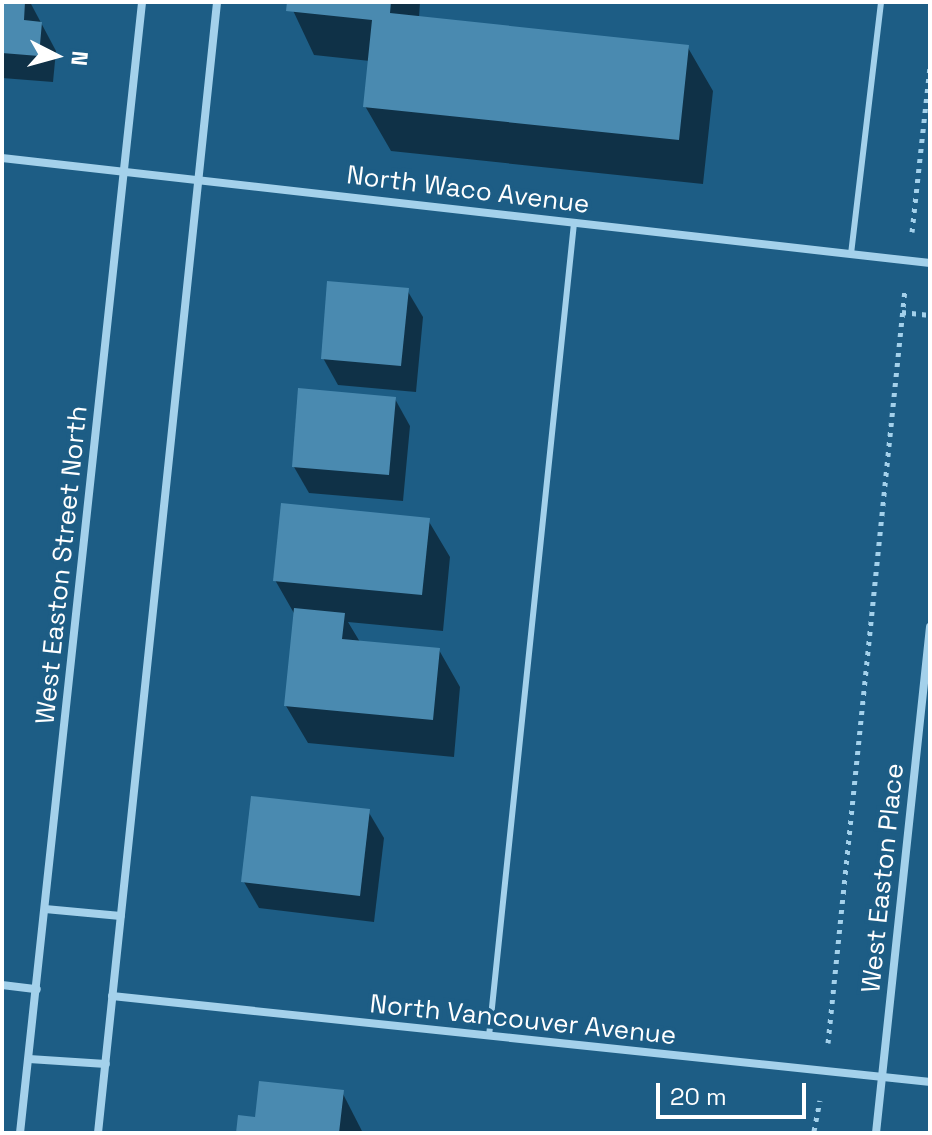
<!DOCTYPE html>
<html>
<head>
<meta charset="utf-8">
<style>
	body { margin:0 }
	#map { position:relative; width:932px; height:1135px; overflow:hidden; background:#1d5d85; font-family:"Space Grotesk",sans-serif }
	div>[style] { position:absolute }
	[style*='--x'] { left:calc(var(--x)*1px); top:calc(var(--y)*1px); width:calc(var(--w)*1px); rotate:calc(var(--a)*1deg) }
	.shadow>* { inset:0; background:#0007 }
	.building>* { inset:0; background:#4a8ab0 }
	.path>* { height:5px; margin-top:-2.5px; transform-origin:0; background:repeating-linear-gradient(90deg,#a4d1eb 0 4px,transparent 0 10px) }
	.service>* { height:6px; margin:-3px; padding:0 3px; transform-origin:3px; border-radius:3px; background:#a4d1eb }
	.minor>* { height:8px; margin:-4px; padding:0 4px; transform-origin:4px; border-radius:4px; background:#a4d1eb }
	span { translate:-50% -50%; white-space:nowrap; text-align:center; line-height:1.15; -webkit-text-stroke:8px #1d5d85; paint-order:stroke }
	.street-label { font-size:26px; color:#fff }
	.frame { position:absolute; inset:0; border:4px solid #fff; pointer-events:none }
	.north { position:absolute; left:16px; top:16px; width:80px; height:80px; -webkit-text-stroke:6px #1d5d85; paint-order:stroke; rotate:96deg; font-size:22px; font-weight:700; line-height:32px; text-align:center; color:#fff }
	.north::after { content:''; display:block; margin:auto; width:28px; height:36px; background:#fff; clip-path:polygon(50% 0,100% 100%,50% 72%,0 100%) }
	.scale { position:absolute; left:656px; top:1083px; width:150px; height:36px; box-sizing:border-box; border:4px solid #fff; border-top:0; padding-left:10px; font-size:24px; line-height:28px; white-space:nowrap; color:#fff; -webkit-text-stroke:6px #1d5d85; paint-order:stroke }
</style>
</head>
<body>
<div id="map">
	<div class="shadow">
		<div style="clip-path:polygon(2px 2px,30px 2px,56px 51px,53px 82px,2px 78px)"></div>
		<div style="clip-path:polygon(289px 2px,420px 2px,419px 18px,687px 46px,713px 91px,703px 184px,391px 151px,365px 106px,370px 61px,314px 55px)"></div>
		<div style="clip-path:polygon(407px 290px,423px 317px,416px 392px,338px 385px,323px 358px)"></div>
		<div style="clip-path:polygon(395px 399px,410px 426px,403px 501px,309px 493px,294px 467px)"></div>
		<div style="clip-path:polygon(428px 520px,450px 557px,443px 631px,348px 622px,360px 642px,439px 650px,460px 687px,454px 757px,308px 743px,286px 706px,295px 615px,275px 580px)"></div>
		<div style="clip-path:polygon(368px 811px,384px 838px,374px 922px,259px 908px,244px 882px)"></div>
		<div style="clip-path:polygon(342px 1092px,363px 1133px,238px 1133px,257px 1119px)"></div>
	</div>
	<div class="building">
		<div style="clip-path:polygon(2px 2px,25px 2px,24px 20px,42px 22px,39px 56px,2px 53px)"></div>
		<div style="clip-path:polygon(287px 2px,391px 2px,390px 13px,689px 45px,679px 140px,363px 107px,372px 20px,286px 11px)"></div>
		<div style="clip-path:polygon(327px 281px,409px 288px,401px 366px,321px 359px)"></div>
		<div style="clip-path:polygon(298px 388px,396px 397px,389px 475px,292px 467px)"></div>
		<div style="clip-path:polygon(281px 503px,430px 518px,422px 595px,273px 581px)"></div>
		<div style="clip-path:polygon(294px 608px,345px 613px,342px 639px,440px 648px,433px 720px,284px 706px)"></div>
		<div style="clip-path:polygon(251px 796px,370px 809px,360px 896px,241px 882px)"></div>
		<div style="clip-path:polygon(259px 1081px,344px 1090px,339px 1133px,236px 1133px,238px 1115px,255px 1117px)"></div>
	</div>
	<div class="path">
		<div style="--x:912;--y:232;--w:167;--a:-83.8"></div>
		<div style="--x:902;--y:312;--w:28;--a:6"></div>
		<div style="--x:828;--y:1043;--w:758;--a:-84.17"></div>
		<div style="--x:814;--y:1131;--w:31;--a:-79"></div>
	</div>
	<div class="service">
		<div style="--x:851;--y:254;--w:254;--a:-83.2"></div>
		<div style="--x:489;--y:1036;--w:817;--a:-84.03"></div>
	</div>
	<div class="minor">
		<div style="--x:2;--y:158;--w:934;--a:6.46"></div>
		<div style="--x:45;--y:909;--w:76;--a:5.3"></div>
		<div style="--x:2;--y:985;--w:35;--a:7"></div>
		<div style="--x:112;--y:996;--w:823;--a:6"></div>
		<div style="--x:29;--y:1059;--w:77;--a:3.7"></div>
		<div style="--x:20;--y:1133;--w:1138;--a:-83.84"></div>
		<div style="--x:98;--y:1133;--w:1137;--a:-83.99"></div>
		<div style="--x:876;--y:1133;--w:509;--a:-83.91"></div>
	</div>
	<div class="street-label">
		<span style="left:468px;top:190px;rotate:7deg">North Waco Avenue</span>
		<span style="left:62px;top:565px;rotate:-84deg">West Easton Street North</span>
		<span style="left:883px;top:878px;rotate:-84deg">West Easton Place</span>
		<span style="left:523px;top:1020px;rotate:6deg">North Vancouver Avenue</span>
	</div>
	<div class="frame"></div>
	<div class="north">N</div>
	<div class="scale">20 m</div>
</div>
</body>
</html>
